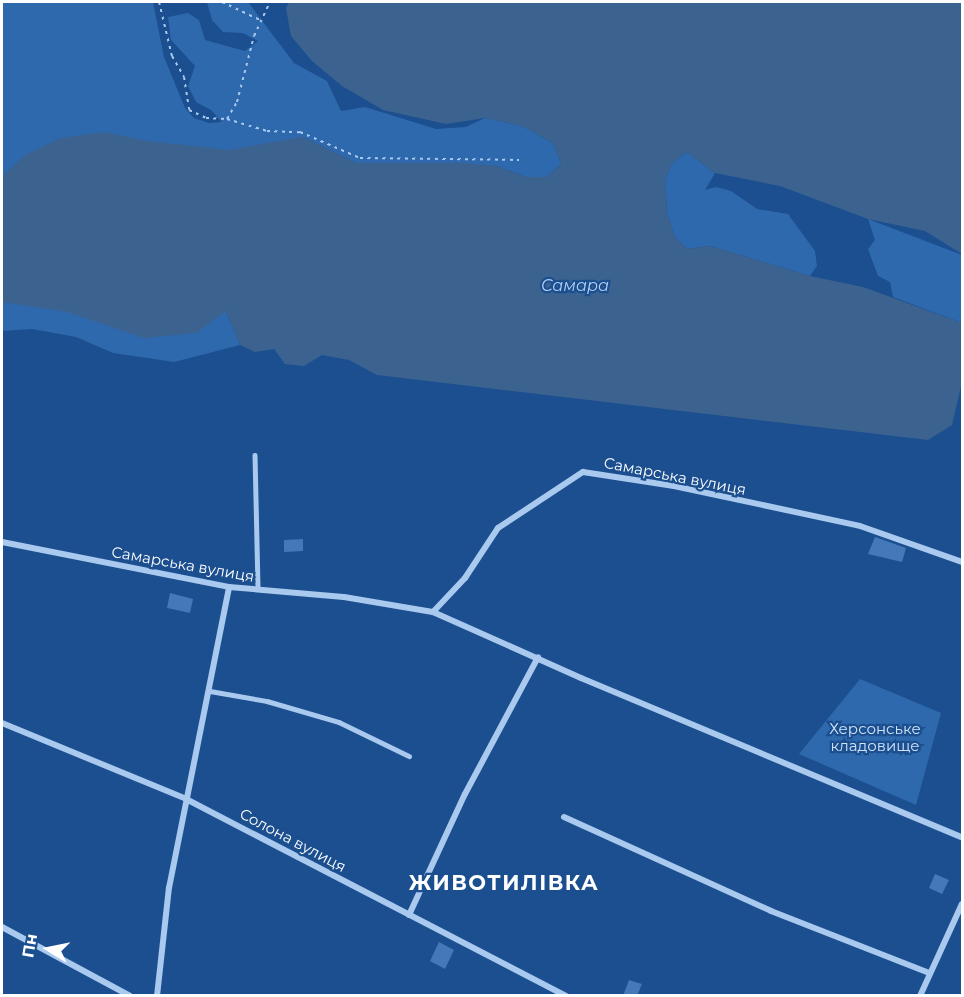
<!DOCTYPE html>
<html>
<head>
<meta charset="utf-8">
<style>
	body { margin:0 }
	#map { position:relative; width:964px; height:997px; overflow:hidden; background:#1b4f8f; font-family:Montserrat,sans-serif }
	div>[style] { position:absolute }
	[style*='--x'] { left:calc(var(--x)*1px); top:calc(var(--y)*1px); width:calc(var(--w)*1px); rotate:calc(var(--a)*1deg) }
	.green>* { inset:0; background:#2e69ad }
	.water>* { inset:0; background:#3c6290 }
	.building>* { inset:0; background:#4478b7 }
	.path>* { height:2px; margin-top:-1px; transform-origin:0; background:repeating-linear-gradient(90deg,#a9c9ee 0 3px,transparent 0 7.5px) }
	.lane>* { height:4.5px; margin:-2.25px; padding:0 2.25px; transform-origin:2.25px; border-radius:2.25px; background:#a9c9ee }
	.street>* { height:6px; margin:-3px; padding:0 3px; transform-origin:3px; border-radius:3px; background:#a9c9ee }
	span { translate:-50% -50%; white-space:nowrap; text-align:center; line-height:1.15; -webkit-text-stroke:4.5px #1b4f8f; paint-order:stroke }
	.street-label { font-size:15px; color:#fff }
	.park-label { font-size:15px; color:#cfe3fa }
	.water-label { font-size:16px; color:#b5d3f5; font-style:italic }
	.district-label { font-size:21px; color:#fff; font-weight:700; letter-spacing:1.5px }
	.frame { position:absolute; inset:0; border:3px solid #fff; pointer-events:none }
	.north { position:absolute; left:18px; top:919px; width:60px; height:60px; -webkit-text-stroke:4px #1b4f8f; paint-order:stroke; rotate:280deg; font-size:16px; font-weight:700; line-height:24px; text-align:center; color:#fff }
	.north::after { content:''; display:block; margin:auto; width:21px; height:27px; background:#fff; clip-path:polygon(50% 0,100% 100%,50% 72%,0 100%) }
</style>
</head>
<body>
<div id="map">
	<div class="green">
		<div style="clip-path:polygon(2px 2px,153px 2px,164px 57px,185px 108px,194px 118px,209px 123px,222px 122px,211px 110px,196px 102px,188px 86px,195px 66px,171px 40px,168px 17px,188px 13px,199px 20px,205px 40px,245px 51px,258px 41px,243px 33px,223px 32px,212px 20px,207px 2px,248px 2px,294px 63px,327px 81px,341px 111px,365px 107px,436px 129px,466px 127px,485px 118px,522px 126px,553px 143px,561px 164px,547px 177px,526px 177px,497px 166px,356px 163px,303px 137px,226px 311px,240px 345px,174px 362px,113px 353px,76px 337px,32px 329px,2px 331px)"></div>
		<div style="clip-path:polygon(687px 152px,715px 173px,705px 190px,716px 187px,731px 191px,757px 209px,788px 214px,815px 251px,817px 266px,810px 276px,710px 246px,687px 249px,675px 237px,667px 213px,665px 181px,672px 163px)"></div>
		<div style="clip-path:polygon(868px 219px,962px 255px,962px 323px,893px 297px,890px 282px,878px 276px,868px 249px,875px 240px)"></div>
		<div style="clip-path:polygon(860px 679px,941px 713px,916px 805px,799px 754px)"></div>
	</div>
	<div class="water">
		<div style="clip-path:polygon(289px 2px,962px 2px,962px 254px,925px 231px,868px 219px,780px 186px,715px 173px,687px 152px,672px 163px,665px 181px,667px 213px,675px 237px,687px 249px,710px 246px,810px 276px,863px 287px,962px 323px,962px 382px,952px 425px,928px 440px,377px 375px,349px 360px,322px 355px,304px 366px,285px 364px,274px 349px,255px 352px,240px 345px,226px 311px,196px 333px,144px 338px,67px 312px,2px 302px,2px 177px,25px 155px,61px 138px,104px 132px,148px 141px,229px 150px,303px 137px,356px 163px,465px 163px,497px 166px,526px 177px,547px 177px,561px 164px,553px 143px,522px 126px,485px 118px,446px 124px,383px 110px,342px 86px,312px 61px,291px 36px,286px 8px)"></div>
	</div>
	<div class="building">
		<div style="clip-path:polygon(875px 537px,906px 548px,902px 562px,868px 554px)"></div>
		<div style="clip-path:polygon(303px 539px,303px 551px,284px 552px,284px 540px)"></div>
		<div style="clip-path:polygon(170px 593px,193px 599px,190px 613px,167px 608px)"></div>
		<div style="clip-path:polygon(935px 874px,949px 880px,942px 894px,929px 888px)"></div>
		<div style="clip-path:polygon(439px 942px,454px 950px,445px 969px,430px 961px)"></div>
		<div style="clip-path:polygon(629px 980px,642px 984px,637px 996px,623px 996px)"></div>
	</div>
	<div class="path">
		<div style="--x:159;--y:2;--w:56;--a:76.5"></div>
		<div style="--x:172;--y:56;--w:24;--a:60"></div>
		<div style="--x:184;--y:77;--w:33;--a:81"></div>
		<div style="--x:189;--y:110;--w:19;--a:25"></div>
		<div style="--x:206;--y:118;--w:21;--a:3"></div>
		<div style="--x:227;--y:119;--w:42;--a:16.7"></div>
		<div style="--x:267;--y:131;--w:33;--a:2"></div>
		<div style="--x:300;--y:132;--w:65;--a:23.4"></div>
		<div style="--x:360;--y:158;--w:159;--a:0.7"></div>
		<div style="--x:167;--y:2;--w:33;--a:0"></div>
		<div style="--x:222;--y:2;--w:44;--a:25.4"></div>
		<div style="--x:227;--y:119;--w:20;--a:-60"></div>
		<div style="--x:237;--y:102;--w:68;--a:-75.6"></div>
		<div style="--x:254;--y:36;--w:38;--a:-65"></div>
	</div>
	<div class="lane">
		<div style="--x:255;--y:455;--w:134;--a:88.7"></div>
		<div style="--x:210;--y:691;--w:58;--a:10"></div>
		<div style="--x:267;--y:701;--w:75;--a:16.3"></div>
		<div style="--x:339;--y:722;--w:78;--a:25.9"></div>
	</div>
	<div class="street">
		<div style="--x:2;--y:542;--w:231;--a:11.2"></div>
		<div style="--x:229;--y:587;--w:115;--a:5"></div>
		<div style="--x:344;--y:597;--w:90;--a:9.6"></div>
		<div style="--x:433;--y:612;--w:162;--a:24"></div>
		<div style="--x:581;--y:678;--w:413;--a:22.7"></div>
		<div style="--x:433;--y:612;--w:47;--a:-46.7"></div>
		<div style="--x:465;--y:578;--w:60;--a:-56.6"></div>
		<div style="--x:498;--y:528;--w:102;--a:-33.4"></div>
		<div style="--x:583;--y:472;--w:92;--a:8.7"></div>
		<div style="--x:674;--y:486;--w:190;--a:12.1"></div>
		<div style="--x:860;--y:526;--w:108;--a:19.4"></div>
		<div style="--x:2;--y:723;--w:199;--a:22.4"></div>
		<div style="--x:186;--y:799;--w:428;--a:27.4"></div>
		<div style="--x:564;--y:817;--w:227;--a:24.4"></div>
		<div style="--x:771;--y:911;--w:170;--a:21.4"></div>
		<div style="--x:409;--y:915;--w:133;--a:-65.2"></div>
		<div style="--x:465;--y:794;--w:155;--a:-61.9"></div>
		<div style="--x:2;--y:927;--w:145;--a:28.3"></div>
		<div style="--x:157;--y:996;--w:109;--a:-83.7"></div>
		<div style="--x:169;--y:888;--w:307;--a:-78.7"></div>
		<div style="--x:920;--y:996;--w:101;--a:-65.5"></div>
	</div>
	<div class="street-label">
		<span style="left:675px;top:476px;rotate:11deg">Самарська вулиця</span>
		<span style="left:183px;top:564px;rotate:10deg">Самарська вулиця</span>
		<span style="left:293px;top:840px;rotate:28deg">Солона вулиця</span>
	</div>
	<div class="park-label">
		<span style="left:875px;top:737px">Херсонське<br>кладовище</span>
	</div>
	<div class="water-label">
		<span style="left:575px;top:286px">Самара</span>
	</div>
	<div class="district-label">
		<span style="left:504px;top:883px">ЖИВОТИЛІВКА</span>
	</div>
	<div class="frame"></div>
	<div class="north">Пн</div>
</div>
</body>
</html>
